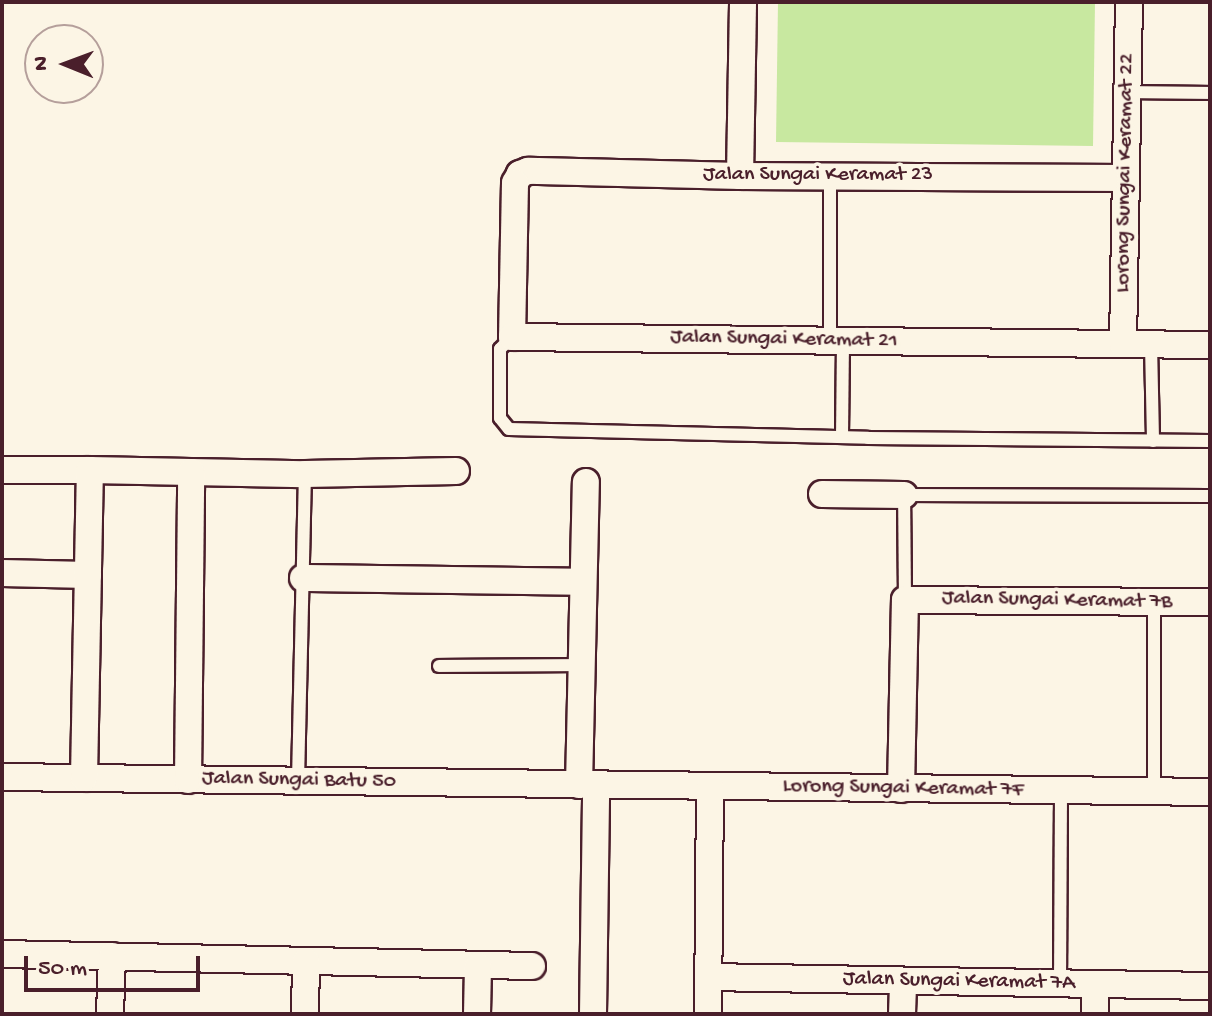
<!DOCTYPE html>
<html>
<head>
<meta charset="utf-8">
<style>
	body { margin:0 }
	#map { position:relative; width:1212px; height:1016px; overflow:hidden; background:#fcf5e5; font-family:"Gochi Hand",sans-serif }
	div>[style] { position:absolute }
	[style*='--x'] { left:calc(var(--x)*1px); top:calc(var(--y)*1px); width:calc(var(--w)*1px); rotate:calc(var(--a)*1deg) }
	.green>* { inset:0; background:#c8e8a0 }
	.roads { filter:drop-shadow(2px 0 #4a1f2b) drop-shadow(-2px 0 #4a1f2b) drop-shadow(0 2px #4a1f2b) drop-shadow(0 -2px #4a1f2b) }
	.service>* { height:12px; margin:-6px; padding:0 6px; transform-origin:6px; border-radius:6px; background:#fcf5e5 }
	.minor>* { height:26px; margin:-13px; padding:0 13px; transform-origin:13px; border-radius:13px; background:#fcf5e5 }
	span { translate:-50% -50%; white-space:nowrap; text-align:center; line-height:1.15; -webkit-text-stroke:7px #fcf5e5; paint-order:stroke }
	.street-label { font-size:22px; color:#4a1f2b }
	.frame { position:absolute; inset:0; border:4px solid #4a1f2b; pointer-events:none }
	.north { position:absolute; left:24px; top:24px; width:80px; height:80px; box-sizing:border-box; background:#fcf5e5; border:2px solid #b59f9b; border-radius:50%; rotate:271deg; font-size:22px; font-weight:700; line-height:32px; text-align:center; color:#4a1f2b }
	.north::after { content:''; display:block; margin:auto; width:28px; height:36px; background:#4a1f2b; clip-path:polygon(50% 0,100% 100%,50% 72%,0 100%) }
	.scale { position:absolute; left:24px; top:956px; width:176px; height:36px; box-sizing:border-box; border:4px solid #4a1f2b; border-top:0; padding-left:10px; font-size:24px; line-height:28px; white-space:nowrap; color:#4a1f2b; -webkit-text-stroke:6px #fcf5e5; paint-order:stroke }
</style>
</head>
<body>
<div id="map">
	<div class="green">
		<div style="clip-path:polygon(778px 2px,1095px 2px,1093px 146px,776px 142px)"></div>
	</div>
	<div class="roads">
		<div class="service">
			<div style="--x:1128;--y:92;--w:82;--a:0.7"></div>
			<div style="--x:830;--y:177;--w:163;--a:90"></div>
			<div style="--x:512;--y:337;--w:17;--a:135"></div>
			<div style="--x:500;--y:349;--w:69;--a:90"></div>
			<div style="--x:500;--y:418;--w:14;--a:51"></div>
			<div style="--x:509;--y:429;--w:359;--a:1.4"></div>
			<div style="--x:868;--y:438;--w:342;--a:0.5"></div>
			<div style="--x:1151;--y:344;--w:97;--a:88.8"></div>
			<div style="--x:842;--y:437;--w:97;--a:-89.4"></div>
			<div style="--x:905;--y:600;--w:105;--a:-90.5"></div>
			<div style="--x:904;--y:495;--w:306;--a:0.2"></div>
			<div style="--x:439;--y:666;--w:143;--a:-0.4"></div>
			<div style="--x:298;--y:781;--w:307;--a:-88.7"></div>
			<div style="--x:1154;--y:791;--w:189;--a:-90"></div>
			<div style="--x:1060;--y:984;--w:193;--a:-89.7"></div>
		</div>
		<div class="minor">
			<div style="--x:740;--y:176;--w:174;--a:-89"></div>
			<div style="--x:1126;--y:178;--w:386;--a:-179.7"></div>
			<div style="--x:740;--y:176;--w:212;--a:-178.6"></div>
			<div style="--x:528;--y:171;--w:9;--a:159"></div>
			<div style="--x:520;--y:174;--w:10;--a:119"></div>
			<div style="--x:515;--y:183;--w:154;--a:91.1"></div>
			<div style="--x:512;--y:337;--w:698;--a:0.66"></div>
			<div style="--x:1123;--y:344;--w:342;--a:-89"></div>
			<div style="--x:2;--y:470;--w:88;--a:0"></div>
			<div style="--x:822;--y:494;--w:82;--a:0.7"></div>
			<div style="--x:2;--y:573;--w:86;--a:1.3"></div>
			<div style="--x:303;--y:578;--w:280;--a:0.8"></div>
			<div style="--x:2;--y:777;--w:1208;--a:0.71"></div>
			<div style="--x:84;--y:778;--w:308;--a:-88.9"></div>
			<div style="--x:90;--y:470;--w:215;--a:1.1"></div>
			<div style="--x:305;--y:474;--w:151;--a:-1.1"></div>
			<div style="--x:188;--y:780;--w:308;--a:-89.4"></div>
			<div style="--x:579;--y:785;--w:303;--a:-88.7"></div>
			<div style="--x:901;--y:789;--w:189;--a:-88.8"></div>
			<div style="--x:905;--y:600;--w:305;--a:0.4"></div>
			<div style="--x:2;--y:954;--w:530;--a:1.3"></div>
			<div style="--x:708;--y:977;--w:502;--a:1.03"></div>
			<div style="--x:110;--y:1014;--w:58;--a:-88"></div>
			<div style="--x:305;--y:1014;--w:53;--a:-88.9"></div>
			<div style="--x:477;--y:1014;--w:48;--a:-88.8"></div>
			<div style="--x:593;--y:1014;--w:229;--a:-89.2"></div>
			<div style="--x:708;--y:1014;--w:228;--a:-89.5"></div>
			<div style="--x:902;--y:1014;--w:33;--a:-88"></div>
			<div style="--x:1095;--y:1014;--w:30;--a:-90"></div>
		</div>
	</div>
	<div class="street-label">
		<span style="left:1126px;top:173px;rotate:-89deg">Lorong Sungai Keramat 22</span>
		<span style="left:818px;top:176px">Jalan Sungai Keramat 23</span>
		<span style="left:784px;top:340px;rotate:1deg">Jalan Sungai Keramat 21</span>
		<span style="left:1057px;top:601px;rotate:1deg">Jalan Sungai Keramat 7B</span>
		<span style="left:299px;top:781px;rotate:1deg">Jalan Sungai Batu 50</span>
		<span style="left:903px;top:789px;rotate:1deg">Lorong Sungai Keramat 7F</span>
		<span style="left:959px;top:982px;rotate:1deg">Jalan Sungai Keramat 7A</span>
	</div>
	<div class="frame"></div>
	<div class="north">N</div>
	<div class="scale">50 m</div>
</div>
</body>
</html>
